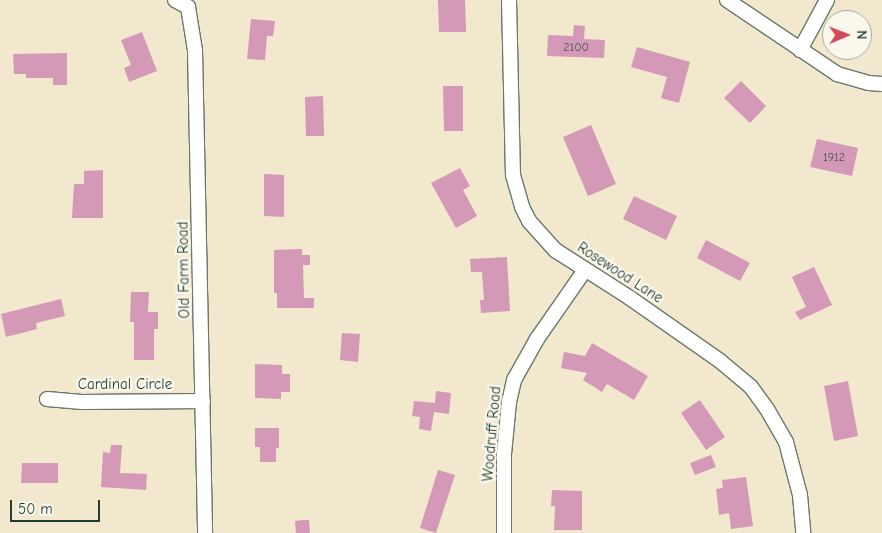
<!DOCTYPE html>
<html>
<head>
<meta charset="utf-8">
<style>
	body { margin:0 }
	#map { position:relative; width:882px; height:533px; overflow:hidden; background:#f2e8ce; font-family:"Comic Neue",sans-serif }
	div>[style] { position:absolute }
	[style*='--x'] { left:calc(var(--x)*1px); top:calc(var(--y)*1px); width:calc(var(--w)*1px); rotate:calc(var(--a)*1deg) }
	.building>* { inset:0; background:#d399b6 }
	.roads { filter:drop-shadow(1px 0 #69796a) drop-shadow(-1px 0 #69796a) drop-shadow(0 1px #69796a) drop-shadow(0 -1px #69796a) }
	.street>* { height:14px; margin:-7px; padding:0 7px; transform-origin:7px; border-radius:7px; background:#fff }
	span { translate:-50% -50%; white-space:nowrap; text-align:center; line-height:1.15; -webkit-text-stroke:5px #fbf7ec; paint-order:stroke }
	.number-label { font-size:12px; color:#4c5454 }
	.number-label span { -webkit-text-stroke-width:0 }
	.street-label { font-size:15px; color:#1f3d34 }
	.north { position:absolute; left:822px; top:10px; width:50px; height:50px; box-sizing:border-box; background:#fbf7ec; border:1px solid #a3ada2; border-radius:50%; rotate:89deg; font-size:14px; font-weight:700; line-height:20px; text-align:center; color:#1f3d34 }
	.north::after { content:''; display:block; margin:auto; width:18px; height:22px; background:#d1495b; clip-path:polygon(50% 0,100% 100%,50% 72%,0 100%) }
	.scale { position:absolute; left:10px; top:500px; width:90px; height:22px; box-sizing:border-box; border:2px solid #1f3d34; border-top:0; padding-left:6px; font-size:15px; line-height:18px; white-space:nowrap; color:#1f3d34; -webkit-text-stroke:4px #fbf7ec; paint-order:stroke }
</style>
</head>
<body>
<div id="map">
	<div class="building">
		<div style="clip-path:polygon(438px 0,465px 0,466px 32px,439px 32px)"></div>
		<div style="clip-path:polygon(251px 19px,275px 21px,273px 36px,267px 36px,265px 60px,247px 59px)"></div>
		<div style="clip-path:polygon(574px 25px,585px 26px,584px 39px,605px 40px,604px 58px,547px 56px,548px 35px,573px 36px)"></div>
		<div style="clip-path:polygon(142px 32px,157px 71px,129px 82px,124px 68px,131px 65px,121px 40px)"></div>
		<div style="clip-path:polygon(637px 47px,690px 62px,679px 103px,661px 98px,667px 77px,631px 67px)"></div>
		<div style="clip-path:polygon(67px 53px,67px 85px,53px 85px,53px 78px,26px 78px,26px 74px,14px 74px,13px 54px)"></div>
		<div style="clip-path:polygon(741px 81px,766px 106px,750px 123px,724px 98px)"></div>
		<div style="clip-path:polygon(443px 86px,463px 86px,463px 131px,444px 131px)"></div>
		<div style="clip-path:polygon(323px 96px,324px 136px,306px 136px,305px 97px)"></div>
		<div style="clip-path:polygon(591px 125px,616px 184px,588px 196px,563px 137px)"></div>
		<div style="clip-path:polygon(817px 139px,858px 148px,852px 176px,810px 167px)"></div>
		<div style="clip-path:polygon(460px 168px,470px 186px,463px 190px,477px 216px,456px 228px,431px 183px)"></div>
		<div style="clip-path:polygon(103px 170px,103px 218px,72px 218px,74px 184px,84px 184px,84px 171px)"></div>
		<div style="clip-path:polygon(264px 174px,284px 175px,284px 217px,264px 216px)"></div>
		<div style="clip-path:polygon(634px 196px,677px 216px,666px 240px,623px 219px)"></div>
		<div style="clip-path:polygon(706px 240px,750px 263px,740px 281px,697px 258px)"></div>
		<div style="clip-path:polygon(302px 249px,302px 255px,310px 255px,310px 265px,303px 265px,304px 298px,314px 298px,314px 308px,277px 308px,277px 293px,274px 293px,274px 250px)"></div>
		<div style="clip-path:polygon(507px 257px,510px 311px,481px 313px,480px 300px,484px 300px,482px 272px,471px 272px,470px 259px)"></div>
		<div style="clip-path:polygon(814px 267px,832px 305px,800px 320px,795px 312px,806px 307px,792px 277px)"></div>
		<div style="clip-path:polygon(131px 292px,149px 292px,148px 312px,158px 312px,158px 329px,154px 329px,154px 360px,134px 360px,134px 322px,130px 322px)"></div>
		<div style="clip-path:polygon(61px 299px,65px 316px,36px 323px,37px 329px,6px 337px,1px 314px)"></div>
		<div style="clip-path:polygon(342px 333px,360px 334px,358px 362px,340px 360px)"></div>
		<div style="clip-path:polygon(592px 343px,648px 376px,634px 400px,607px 384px,602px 392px,583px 380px,587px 373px,561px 368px,564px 352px,585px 356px)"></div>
		<div style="clip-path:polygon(255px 364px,282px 365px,282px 374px,290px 374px,290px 392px,281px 392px,281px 399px,255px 398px)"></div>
		<div style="clip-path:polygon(848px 381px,858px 436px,834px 441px,824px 386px)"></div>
		<div style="clip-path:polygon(436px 391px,451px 393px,449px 414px,434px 412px,431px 431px,419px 429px,420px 417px,412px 416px,414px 401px,435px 403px)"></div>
		<div style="clip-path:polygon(700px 400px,725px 437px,706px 450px,681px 413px)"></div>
		<div style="clip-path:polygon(255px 428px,279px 428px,279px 448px,276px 448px,276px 462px,260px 462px,260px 447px,255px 447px)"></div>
		<div style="clip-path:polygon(111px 445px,122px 445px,120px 473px,147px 474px,146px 490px,101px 487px,103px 452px,110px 453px)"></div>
		<div style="clip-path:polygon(711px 455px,716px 467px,695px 475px,690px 463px)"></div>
		<div style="clip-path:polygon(22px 463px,58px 463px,58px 483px,21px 483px)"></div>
		<div style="clip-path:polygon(438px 470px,455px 475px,436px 533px,420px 528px)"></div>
		<div style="clip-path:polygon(746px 477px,753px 526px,731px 529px,729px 513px,719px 515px,716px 489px,723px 488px,722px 480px)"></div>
		<div style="clip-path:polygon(552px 490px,582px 491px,582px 530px,554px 530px,555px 506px,551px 506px)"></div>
		<div style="clip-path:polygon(303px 520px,309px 520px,310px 533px,296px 533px,295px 521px)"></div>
	</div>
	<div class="roads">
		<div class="street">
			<div style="--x:175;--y:0;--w:15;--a:28"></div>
			<div style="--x:188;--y:7;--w:44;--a:80.8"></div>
			<div style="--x:195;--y:50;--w:483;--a:88.8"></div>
			<div style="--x:509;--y:0;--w:175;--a:88.7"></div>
			<div style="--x:513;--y:175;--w:33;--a:74"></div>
			<div style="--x:522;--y:207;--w:16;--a:63"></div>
			<div style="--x:529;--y:221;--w:39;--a:48"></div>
			<div style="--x:555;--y:250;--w:89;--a:32.6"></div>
			<div style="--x:630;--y:298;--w:110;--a:35"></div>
			<div style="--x:720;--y:361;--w:40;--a:40"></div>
			<div style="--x:751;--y:387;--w:27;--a:54"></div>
			<div style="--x:767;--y:409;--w:38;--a:60"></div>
			<div style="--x:786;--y:442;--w:55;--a:75.2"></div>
			<div style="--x:800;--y:495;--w:38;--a:85"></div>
			<div style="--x:727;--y:0;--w:133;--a:33.9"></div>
			<div style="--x:837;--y:74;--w:33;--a:16"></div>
			<div style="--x:869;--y:83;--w:13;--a:4"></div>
			<div style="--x:800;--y:50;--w:57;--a:-61.6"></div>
			<div style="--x:47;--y:399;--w:35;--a:5"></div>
			<div style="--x:82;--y:402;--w:121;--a:-0.5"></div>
			<div style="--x:504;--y:533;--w:79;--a:-90"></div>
			<div style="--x:504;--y:454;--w:52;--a:-84.5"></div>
			<div style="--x:509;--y:402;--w:23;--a:-77"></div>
			<div style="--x:514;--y:380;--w:47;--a:-60.7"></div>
			<div style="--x:537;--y:339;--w:84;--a:-55.2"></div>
		</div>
	</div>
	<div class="number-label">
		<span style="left:576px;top:48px">2100</span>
		<span style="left:834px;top:158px">1912</span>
	</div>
	<div class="street-label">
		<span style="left:184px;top:270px;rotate:-91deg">Old Farm Road</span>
		<span style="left:620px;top:273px;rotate:33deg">Rosewood Lane</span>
		<span style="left:125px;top:385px">Cardinal Circle</span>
		<span style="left:492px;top:434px;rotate:-85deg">Woodruff Road</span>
	</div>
	<div class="north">N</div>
	<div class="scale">50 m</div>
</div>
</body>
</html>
